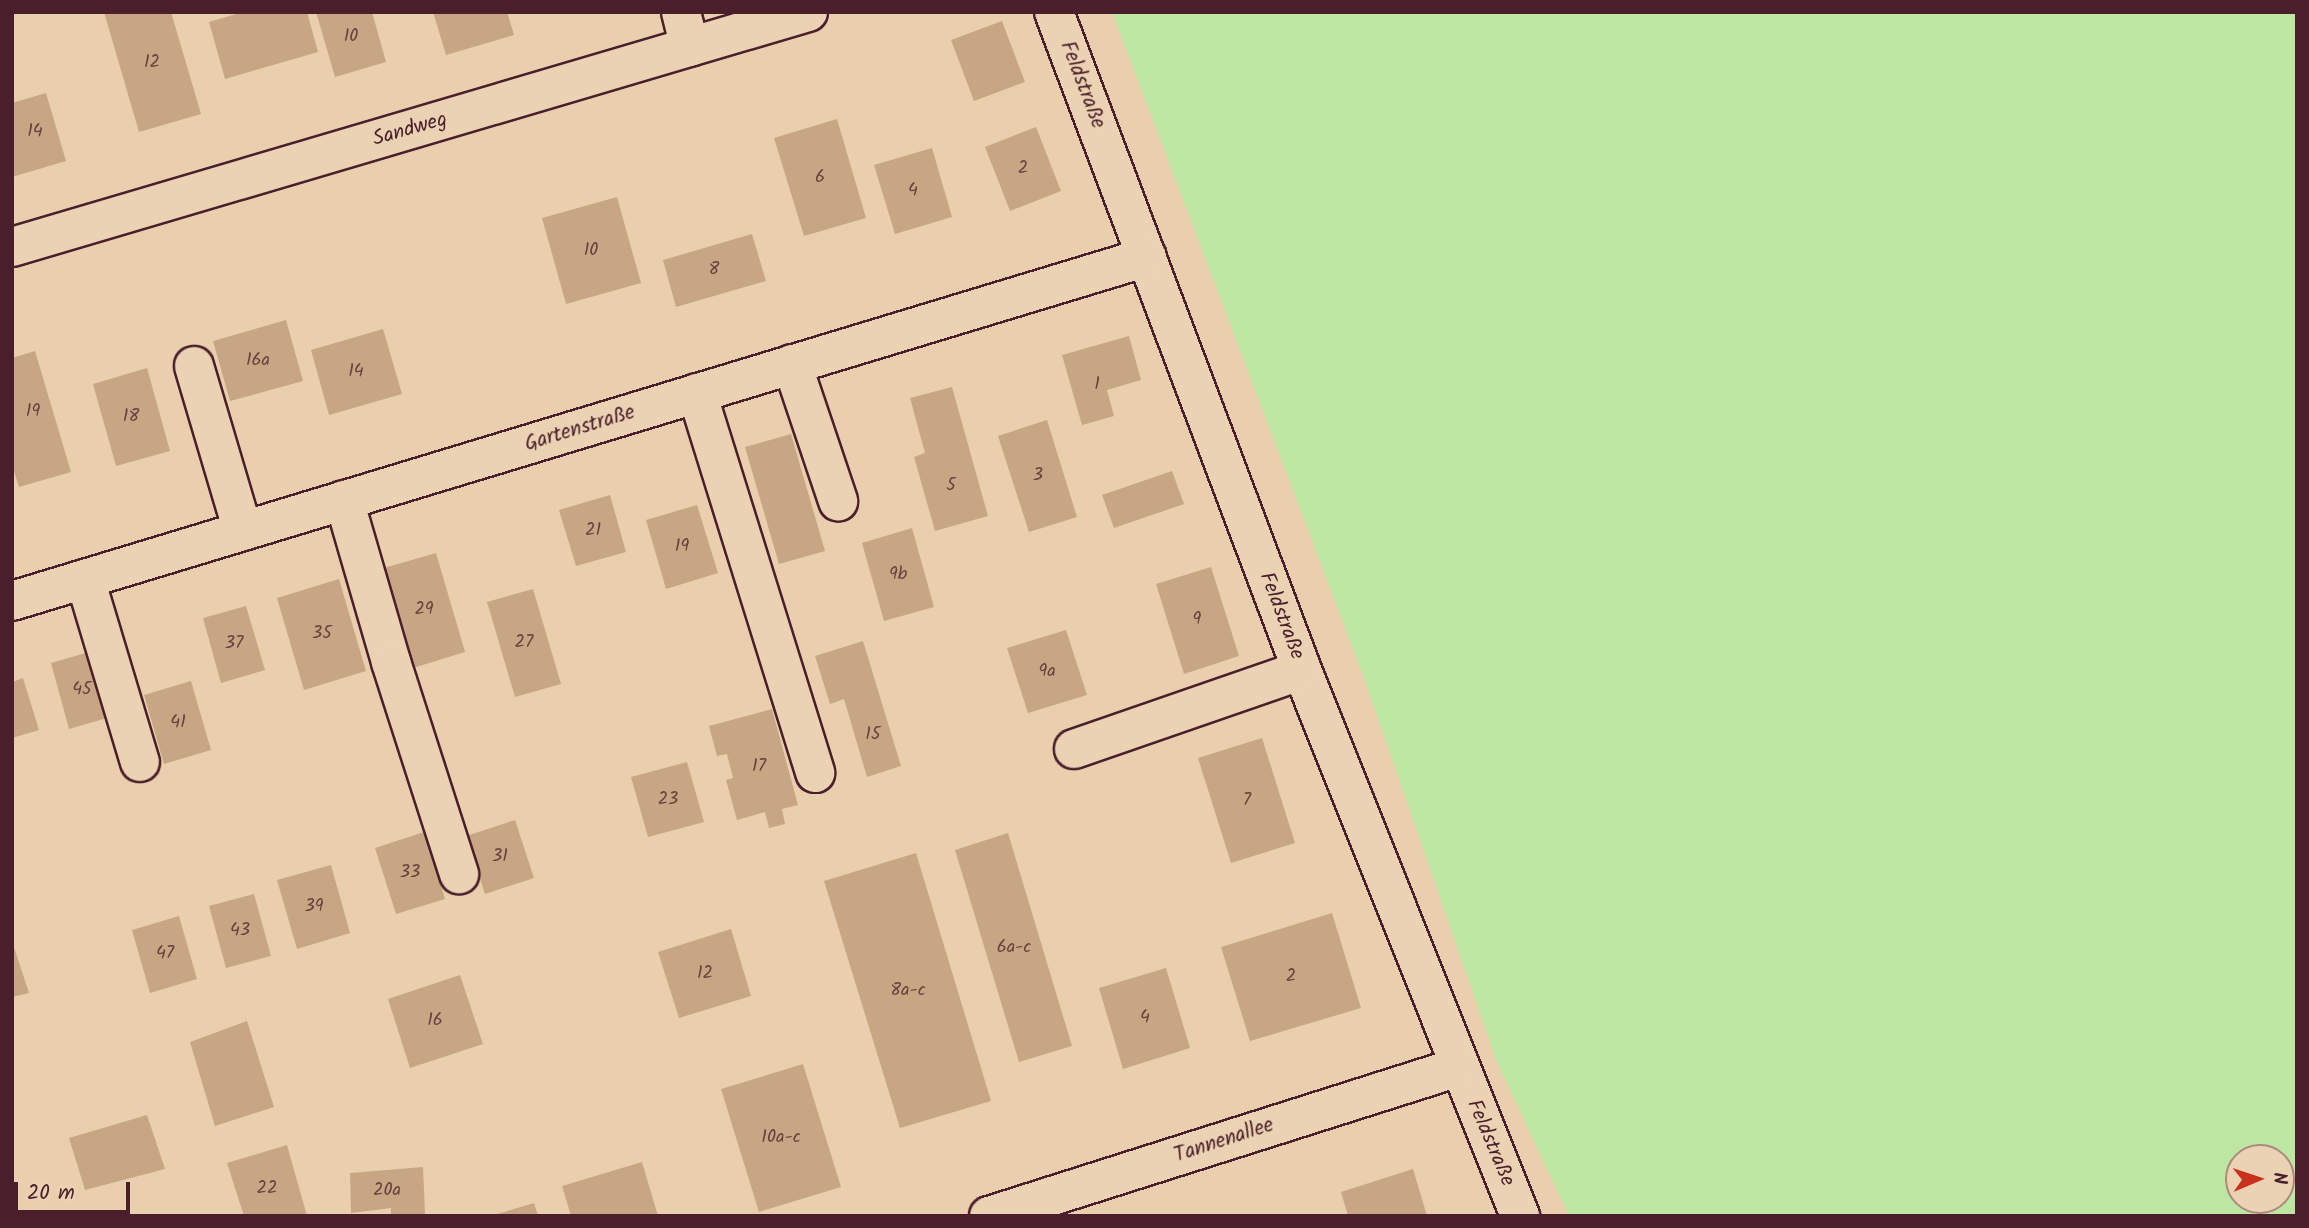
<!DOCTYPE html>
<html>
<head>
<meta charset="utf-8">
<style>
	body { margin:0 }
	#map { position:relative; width:2309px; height:1228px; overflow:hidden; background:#e9cfad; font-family:Kalam,sans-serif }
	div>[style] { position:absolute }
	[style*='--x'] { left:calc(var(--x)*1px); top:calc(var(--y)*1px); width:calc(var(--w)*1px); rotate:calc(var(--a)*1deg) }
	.green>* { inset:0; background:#bce6a2 }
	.building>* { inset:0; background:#c7a783 }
	.roads { filter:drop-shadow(2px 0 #4a1f2b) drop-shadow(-2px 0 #4a1f2b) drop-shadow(0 2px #4a1f2b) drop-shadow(0 -2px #4a1f2b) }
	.minor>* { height:38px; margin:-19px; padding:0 19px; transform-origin:19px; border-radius:19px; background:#ebd2b3 }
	span { translate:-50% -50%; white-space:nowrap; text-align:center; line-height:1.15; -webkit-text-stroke:5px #ebd2b3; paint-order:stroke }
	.number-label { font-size:18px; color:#694141 }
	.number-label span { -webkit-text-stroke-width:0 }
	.street-label { font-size:21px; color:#4a1f2b }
	.frame { position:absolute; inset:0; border:14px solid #4a1f2b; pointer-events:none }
	.north { position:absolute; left:2225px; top:1144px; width:70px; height:70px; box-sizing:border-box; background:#ebd2b3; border:2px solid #ab8a7d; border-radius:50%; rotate:88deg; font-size:19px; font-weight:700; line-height:28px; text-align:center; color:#4a1f2b }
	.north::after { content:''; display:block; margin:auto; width:24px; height:32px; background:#c8321e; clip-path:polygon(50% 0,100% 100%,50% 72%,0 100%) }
	.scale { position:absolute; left:14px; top:1182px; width:116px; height:32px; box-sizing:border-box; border:4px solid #4a1f2b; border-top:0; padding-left:9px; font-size:21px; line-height:24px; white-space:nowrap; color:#4a1f2b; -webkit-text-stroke:5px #ebd2b3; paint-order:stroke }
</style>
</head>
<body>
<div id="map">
	<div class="green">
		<div style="clip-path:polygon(evenodd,1112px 12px,2297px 12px,2297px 1216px,1569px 1216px,1497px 1062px,1363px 675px,1112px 12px,2239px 1158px,2281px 1158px,2281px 1200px,2239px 1200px,2239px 1158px)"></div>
	</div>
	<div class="building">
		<div style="clip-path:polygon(104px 12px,171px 12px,201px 114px,139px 132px)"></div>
		<div style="clip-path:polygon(243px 12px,307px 12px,318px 52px,225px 79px,209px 22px)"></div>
		<div style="clip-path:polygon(316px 12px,372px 12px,386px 62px,335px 77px)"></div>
		<div style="clip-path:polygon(433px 12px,507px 12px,514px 35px,446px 55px)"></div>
		<div style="clip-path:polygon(1002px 21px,1025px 82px,974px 101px,951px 40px)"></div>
		<div style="clip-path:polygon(46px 93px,66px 161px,12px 177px,12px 103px)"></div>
		<div style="clip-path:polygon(837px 119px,866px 218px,804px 236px,774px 138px)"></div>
		<div style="clip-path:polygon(1036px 127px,1061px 191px,1010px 211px,985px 147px)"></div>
		<div style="clip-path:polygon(932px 148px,952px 217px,895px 234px,874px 165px)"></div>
		<div style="clip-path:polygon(617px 197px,641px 283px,566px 304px,542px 218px)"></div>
		<div style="clip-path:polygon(752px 234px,766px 281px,676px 307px,663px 260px)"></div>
		<div style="clip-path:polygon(286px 320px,303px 381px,230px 401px,213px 341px)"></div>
		<div style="clip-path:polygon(383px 329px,402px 394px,329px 415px,311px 350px)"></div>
		<div style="clip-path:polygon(1129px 336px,1141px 380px,1107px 390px,1114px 416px,1082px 425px,1062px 355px)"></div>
		<div style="clip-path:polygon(35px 351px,71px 472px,19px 487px,12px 465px,12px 358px)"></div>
		<div style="clip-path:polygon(147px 368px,170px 451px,116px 466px,93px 384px)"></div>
		<div style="clip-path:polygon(952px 387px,988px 516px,935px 531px,914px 457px,925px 453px,910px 398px)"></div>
		<div style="clip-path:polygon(1047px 420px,1077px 517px,1029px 532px,998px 436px)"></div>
		<div style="clip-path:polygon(791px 434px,825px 551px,779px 564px,745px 447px)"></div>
		<div style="clip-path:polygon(1172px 471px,1184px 504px,1114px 528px,1102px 495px)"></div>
		<div style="clip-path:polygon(610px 495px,626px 552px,576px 566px,559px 510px)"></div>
		<div style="clip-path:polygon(697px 505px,718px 573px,666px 589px,646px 520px)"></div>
		<div style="clip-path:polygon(912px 528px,934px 607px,884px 621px,862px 543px)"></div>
		<div style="clip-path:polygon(436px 553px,465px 652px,413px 668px,384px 568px)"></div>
		<div style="clip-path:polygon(1211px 567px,1239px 656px,1184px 674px,1156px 584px)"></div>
		<div style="clip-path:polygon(339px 579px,366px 671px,304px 690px,277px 598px)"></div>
		<div style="clip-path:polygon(533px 589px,561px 684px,515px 697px,487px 602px)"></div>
		<div style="clip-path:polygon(246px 606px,265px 670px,221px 683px,203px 618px)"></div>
		<div style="clip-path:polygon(1066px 630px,1087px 695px,1028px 713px,1007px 648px)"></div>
		<div style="clip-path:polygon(863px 641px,901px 766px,867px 777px,844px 699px,830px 704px,815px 656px)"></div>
		<div style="clip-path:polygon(96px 650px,114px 716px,69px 729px,51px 663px)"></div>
		<div style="clip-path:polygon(23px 678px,39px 730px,12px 738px,12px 682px)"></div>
		<div style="clip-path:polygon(191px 681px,211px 750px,164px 764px,144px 695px)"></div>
		<div style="clip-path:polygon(772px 709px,798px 805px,782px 809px,785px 824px,769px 828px,765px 812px,737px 820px,726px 780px,733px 778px,727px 754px,717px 756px,709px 726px)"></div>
		<div style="clip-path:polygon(1262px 738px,1295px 843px,1231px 863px,1198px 758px)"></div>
		<div style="clip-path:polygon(687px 762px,704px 822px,648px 837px,631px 777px)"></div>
		<div style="clip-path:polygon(515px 820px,534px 878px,485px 894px,466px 836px)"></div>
		<div style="clip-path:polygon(424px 832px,445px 899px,396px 914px,375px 848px)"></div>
		<div style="clip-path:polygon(1008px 833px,1072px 1046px,1019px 1062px,955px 850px)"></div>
		<div style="clip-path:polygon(916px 853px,991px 1101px,900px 1128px,824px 881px)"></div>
		<div style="clip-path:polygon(331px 865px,350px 933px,297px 949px,277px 880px)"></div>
		<div style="clip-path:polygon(254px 894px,271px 956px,226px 968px,209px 906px)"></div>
		<div style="clip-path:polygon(1332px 913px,1361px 1008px,1250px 1041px,1221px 947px)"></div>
		<div style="clip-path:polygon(179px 916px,197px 979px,150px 993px,132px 930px)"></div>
		<div style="clip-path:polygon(731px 929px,751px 996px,679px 1018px,658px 952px)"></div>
		<div style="clip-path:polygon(12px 941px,29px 993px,12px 997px)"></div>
		<div style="clip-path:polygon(1166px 968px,1190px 1048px,1123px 1069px,1099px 988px)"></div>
		<div style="clip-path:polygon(460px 975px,483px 1044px,410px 1068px,388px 999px)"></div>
		<div style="clip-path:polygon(247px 1021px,274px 1107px,215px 1126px,190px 1042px)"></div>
		<div style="clip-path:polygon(803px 1064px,841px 1187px,759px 1212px,721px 1089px)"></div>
		<div style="clip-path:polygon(147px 1115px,165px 1169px,85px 1190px,69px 1138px)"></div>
		<div style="clip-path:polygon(287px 1145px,307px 1216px,244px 1216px,227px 1163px)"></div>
		<div style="clip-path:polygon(642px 1162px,658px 1216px,571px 1216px,562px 1186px)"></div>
		<div style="clip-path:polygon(423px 1167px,425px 1214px,391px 1216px,391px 1208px,351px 1213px,350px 1173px)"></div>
		<div style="clip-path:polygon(1413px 1169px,1427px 1216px,1348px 1216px,1341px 1192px)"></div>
		<div style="clip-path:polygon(534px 1203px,538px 1216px,494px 1216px,494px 1215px)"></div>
	</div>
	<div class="roads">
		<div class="minor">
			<div style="--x:681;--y:12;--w:36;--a:76"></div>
			<div style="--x:1054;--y:12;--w:703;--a:69.35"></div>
			<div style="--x:1302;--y:670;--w:588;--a:68.23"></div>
			<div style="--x:12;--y:247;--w:830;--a:-16.45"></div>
			<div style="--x:792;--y:364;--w:145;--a:71.4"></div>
			<div style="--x:194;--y:366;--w:172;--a:73.5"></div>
			<div style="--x:697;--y:393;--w:398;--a:72.7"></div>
			<div style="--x:344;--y:500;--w:169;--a:73.8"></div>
			<div style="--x:391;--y:662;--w:223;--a:72.2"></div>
			<div style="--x:85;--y:579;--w:191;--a:73.3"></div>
			<div style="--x:12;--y:601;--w:1186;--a:-16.86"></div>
			<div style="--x:1074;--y:749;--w:241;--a:-19.1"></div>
			<div style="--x:989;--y:1216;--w:492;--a:-17.6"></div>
		</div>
	</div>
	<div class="number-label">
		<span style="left:351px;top:37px">10</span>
		<span style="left:152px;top:63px">12</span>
		<span style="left:35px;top:132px">14</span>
		<span style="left:1023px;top:169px">2</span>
		<span style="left:820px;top:178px">6</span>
		<span style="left:913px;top:191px">4</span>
		<span style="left:591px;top:251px">10</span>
		<span style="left:714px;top:270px">8</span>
		<span style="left:258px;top:361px">16a</span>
		<span style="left:356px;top:372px">14</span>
		<span style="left:1097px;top:385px">1</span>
		<span style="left:33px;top:412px">19</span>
		<span style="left:131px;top:417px">18</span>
		<span style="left:1038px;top:476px">3</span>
		<span style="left:951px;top:486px">5</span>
		<span style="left:593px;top:531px">21</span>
		<span style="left:682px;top:547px">19</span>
		<span style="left:898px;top:575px">9b</span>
		<span style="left:424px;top:610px">29</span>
		<span style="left:1197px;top:620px">9</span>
		<span style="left:322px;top:634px">35</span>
		<span style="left:524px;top:643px">27</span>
		<span style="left:234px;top:644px">37</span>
		<span style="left:1047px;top:672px">9a</span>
		<span style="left:82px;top:690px">45</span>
		<span style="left:178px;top:723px">41</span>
		<span style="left:873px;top:735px">15</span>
		<span style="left:759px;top:767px">17</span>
		<span style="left:668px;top:800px">23</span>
		<span style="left:1247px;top:801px">7</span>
		<span style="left:500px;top:857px">31</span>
		<span style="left:410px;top:873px">33</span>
		<span style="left:314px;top:907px">39</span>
		<span style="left:240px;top:931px">43</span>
		<span style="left:1014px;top:948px">6a-c</span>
		<span style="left:165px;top:954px">47</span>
		<span style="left:705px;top:974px">12</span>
		<span style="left:1291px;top:977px">2</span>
		<span style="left:908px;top:991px">8a-c</span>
		<span style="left:1145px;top:1018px">4</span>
		<span style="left:435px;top:1021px">16</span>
		<span style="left:781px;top:1138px">10a-c</span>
		<span style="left:267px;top:1189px">22</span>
		<span style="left:387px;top:1191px">20a</span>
	</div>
	<div class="street-label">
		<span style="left:1082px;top:85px;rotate:69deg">Feldstraße</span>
		<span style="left:410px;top:130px;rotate:-16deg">Sandweg</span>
		<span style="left:580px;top:429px;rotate:-17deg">Gartenstraße</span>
		<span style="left:1281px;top:616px;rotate:69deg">Feldstraße</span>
		<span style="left:1224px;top:1141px;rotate:-18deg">Tannenallee</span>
		<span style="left:1490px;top:1143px;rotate:67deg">Feldstraße</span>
	</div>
	<div class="frame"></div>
	<div class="north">N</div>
	<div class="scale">20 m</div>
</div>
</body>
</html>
